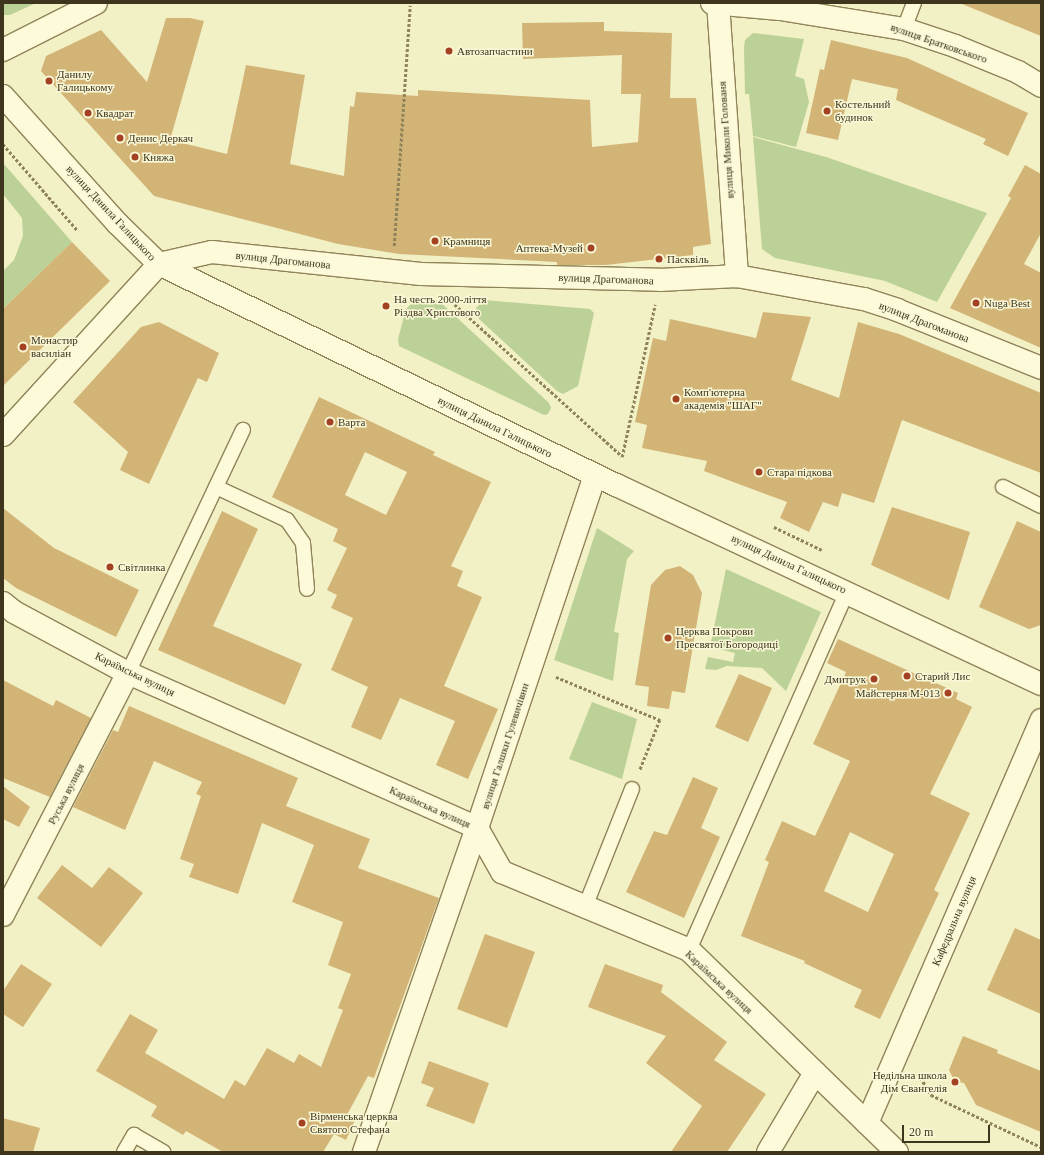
<!DOCTYPE html>
<html>
<head>
<meta charset="utf-8">
<style>
	body { margin:0 }
	#map { position:relative; width:1044px; height:1155px; overflow:hidden; background:#f2f0c5; font-family:Georgia,serif }
	div>[style] { position:absolute }
	[style*='--x'] { left:calc(var(--x)*1px); top:calc(var(--y)*1px); width:calc(var(--w)*1px); rotate:calc(var(--a)*1deg) }
	.green>* { inset:0; background:#bcd197 }
	.building>* { inset:0; background:#d3b477 }
	.path>* { height:2.5px; margin-top:-1.25px; transform-origin:0; background:repeating-linear-gradient(90deg,#8f8359 0 3px,transparent 0 5px) }
	.roads { filter:drop-shadow(1px 0 #8f8359) drop-shadow(-1px 0 #8f8359) drop-shadow(0 1px #8f8359) drop-shadow(0 -1px #8f8359) }
	.lane>* { height:14px; margin:-7px; padding:0 7px; transform-origin:7px; border-radius:7px; background:#fcfad9 }
	.street>* { height:22px; margin:-11px; padding:0 11px; transform-origin:11px; border-radius:11px; background:#fcfad9 }
	.secondary>* { height:22px; margin:-11px; padding:0 11px; transform-origin:11px; border-radius:11px; background:#fcfad9 }
	.dots>* { width:11px; height:11px; translate:-50% -50%; box-sizing:border-box; border:2px solid #f9f7d5; border-radius:50% }
	span { translate:-50% -50%; white-space:nowrap; text-align:center; line-height:1.15; -webkit-text-stroke:3px #f9f7d5; paint-order:stroke }
	.street-label { font-size:11px; color:#3e351e }
	.poi-label { font-size:11px; color:#3e351e }
	.left { translate:0 -50%; text-align:left }
	.right { translate:-100% -50%; text-align:right }
	.frame { position:absolute; inset:0; border:4px solid #3e351e; pointer-events:none }
	.scale { position:absolute; left:902px; top:1125px; width:88px; height:18px; box-sizing:border-box; border:2px solid #3e351e; border-top:0; padding-left:5px; font-size:12px; line-height:14px; white-space:nowrap; color:#3e351e; -webkit-text-stroke:3px #f9f7d5; paint-order:stroke }
</style>
</head>
<body>
<div id="map">
	<div class="green">
		<div style="clip-path:polygon(3px 3px,36px 3px,10px 15px,3px 15px)"></div>
		<div style="clip-path:polygon(753px 33px,804px 39px,795px 76px,804px 79px,809px 102px,796px 147px,753px 136px,749px 94px,745px 94px,744px 48px,745px 40px)"></div>
		<div style="clip-path:polygon(753px 137px,826px 157px,987px 213px,937px 302px,885px 281px,775px 258px,762px 249px)"></div>
		<div style="clip-path:polygon(3px 163px,72px 242px,3px 309px,3px 271px,14px 260px,23px 236px,22px 218px,3px 194px)"></div>
		<div style="clip-path:polygon(417px 298px,440px 302px,549px 403px,551px 408px,548px 414px,544px 415px,399px 346px,398px 339px,406px 309px)"></div>
		<div style="clip-path:polygon(484px 300px,590px 309px,594px 313px,578px 386px,563px 394px,557px 391px,479px 319px,476px 308px)"></div>
		<div style="clip-path:polygon(597px 528px,634px 551px,627px 559px,614px 632px,619px 633px,613px 681px,554px 660px)"></div>
		<div style="clip-path:polygon(726px 569px,821px 612px,786px 691px,762px 668px,727px 666px,716px 670px,705px 669px,708px 657px,733px 662px,735px 653px,710px 647px)"></div>
		<div style="clip-path:polygon(592px 702px,637px 719px,622px 779px,569px 759px)"></div>
	</div>
	<div class="building">
		<div style="clip-path:polygon(1041px 3px,1041px 36px,962px 4px,962px 3px)"></div>
		<div style="clip-path:polygon(166px 18px,190px 18px,204px 21px,170px 140px,227px 154px,246px 65px,305px 75px,290px 164px,344px 176px,350px 106px,354px 107px,356px 92px,418px 96px,418px 90px,590px 100px,592px 147px,638px 142px,641px 94px,621px 94px,622px 55px,523px 59px,522px 23px,604px 22px,604px 31px,672px 33px,670px 98px,696px 98px,711px 244px,693px 247px,693px 255px,606px 265px,557px 265px,557px 262px,399px 254px,338px 244px,154px 196px,41px 71px,46px 56px,101px 30px,147px 82px)"></div>
		<div style="clip-path:polygon(831px 40px,907px 58px,1028px 113px,1008px 156px,983px 144px,986px 139px,896px 100px,898px 89px,852px 79px,838px 140px,806px 133px,820px 69px,824px 70px)"></div>
		<div style="clip-path:polygon(1025px 165px,1041px 174px,1041px 233px,1024px 264px,1041px 273px,1041px 348px,950px 308px,1011px 198px,1008px 196px)"></div>
		<div style="clip-path:polygon(72px 242px,110px 281px,3px 386px,3px 309px)"></div>
		<div style="clip-path:polygon(763px 312px,811px 317px,791px 380px,839px 398px,858px 322px,899px 334px,1041px 393px,1041px 473px,902px 420px,874px 503px,842px 493px,838px 507px,823px 502px,809px 532px,780px 518px,787px 502px,704px 471px,707px 461px,642px 448px,647px 425px,635px 422px,653px 338px,666px 341px,670px 319px,756px 338px)"></div>
		<div style="clip-path:polygon(159px 322px,219px 353px,207px 382px,198px 378px,149px 484px,120px 470px,128px 452px,73px 402px,141px 327px)"></div>
		<div style="clip-path:polygon(evenodd,319px 397px,435px 452px,433px 455px,491px 482px,451px 566px,463px 571px,457px 586px,482px 597px,444px 686px,498px 709px,468px 779px,436px 765px,455px 721px,400px 698px,381px 740px,351px 727px,368px 687px,331px 670px,353px 618px,331px 608px,337px 595px,327px 590px,347px 548px,333px 541px,338px 529px,272px 497px,319px 397px,365px 452px,407px 472px,386px 515px,345px 495px,365px 452px)"></div>
		<div style="clip-path:polygon(892px 507px,970px 532px,949px 600px,871px 565px)"></div>
		<div style="clip-path:polygon(3px 508px,54px 548px,139px 590px,116px 637px,16px 588px,3px 578px)"></div>
		<div style="clip-path:polygon(222px 511px,258px 529px,213px 626px,302px 664px,285px 705px,158px 650px)"></div>
		<div style="clip-path:polygon(1017px 521px,1041px 532px,1041px 625px,1029px 629px,979px 607px)"></div>
		<div style="clip-path:polygon(680px 566px,693px 575px,702px 593px,685px 693px,672px 691px,669px 709px,647px 706px,649px 687px,635px 685px,651px 585px,665px 570px)"></div>
		<div style="clip-path:polygon(evenodd,838px 639px,958px 693px,956px 699px,972px 707px,930px 794px,970px 813px,934px 890px,939px 893px,880px 1019px,854px 1007px,862px 990px,804px 963px,805px 961px,741px 936px,769px 862px,765px 860px,782px 821px,815px 836px,850px 761px,813px 744px,846px 672px,827px 663px,838px 639px,850px 832px,894px 854px,868px 912px,824px 891px,850px 832px)"></div>
		<div style="clip-path:polygon(739px 674px,772px 688px,748px 742px,715px 727px)"></div>
		<div style="clip-path:polygon(3px 680px,53px 706px,56px 700px,91px 718px,50px 797px,3px 778px)"></div>
		<div style="clip-path:polygon(129px 706px,298px 778px,286px 806px,370px 839px,358px 868px,439px 898px,374px 1078px,368px 1076px,348px 1113px,356px 1118px,346px 1140px,334px 1134px,323px 1152px,223px 1152px,186px 1131px,183px 1135px,151px 1116px,157px 1106px,96px 1071px,130px 1014px,158px 1030px,145px 1053px,224px 1099px,235px 1080px,245px 1086px,267px 1048px,294px 1063px,299px 1054px,321px 1067px,343px 1010px,338px 1008px,351px 974px,328px 965px,343px 922px,292px 902px,314px 845px,262px 823px,238px 894px,189px 877px,194px 864px,180px 859px,201px 796px,196px 794px,202px 782px,154px 761px,125px 830px,73px 807px,113px 730px,118px 732px)"></div>
		<div style="clip-path:polygon(693px 777px,718px 788px,701px 828px,720px 837px,684px 918px,626px 892px,654px 831px,667px 835px)"></div>
		<div style="clip-path:polygon(3px 786px,30px 807px,19px 827px,3px 819px)"></div>
		<div style="clip-path:polygon(62px 865px,92px 888px,109px 867px,143px 893px,101px 947px,37px 898px)"></div>
		<div style="clip-path:polygon(1015px 928px,1041px 940px,1041px 1014px,987px 990px)"></div>
		<div style="clip-path:polygon(485px 934px,535px 952px,507px 1028px,457px 1009px)"></div>
		<div style="clip-path:polygon(21px 964px,52px 984px,23px 1027px,3px 1014px,3px 991px)"></div>
		<div style="clip-path:polygon(605px 964px,663px 985px,661px 992px,727px 1042px,714px 1060px,766px 1094px,727px 1152px,671px 1152px,702px 1106px,646px 1063px,666px 1036px,588px 1007px)"></div>
		<div style="clip-path:polygon(963px 1036px,998px 1050px,997px 1053px,1041px 1071px,1041px 1132px,976px 1105px,964px 1083px,955px 1082px,949px 1070px)"></div>
		<div style="clip-path:polygon(429px 1061px,489px 1083px,474px 1124px,426px 1106px,434px 1088px,421px 1083px)"></div>
		<div style="clip-path:polygon(3px 1118px,40px 1128px,33px 1152px,3px 1152px)"></div>
	</div>
	<div class="path">
		<div style="--x:3;--y:144;--w:115;--a:49.2"></div>
		<div style="--x:394;--y:246;--w:241;--a:-86.2"></div>
		<div style="--x:451;--y:301;--w:231;--a:42.2"></div>
		<div style="--x:622;--y:457;--w:156;--a:-77.8"></div>
		<div style="--x:774;--y:527;--w:53;--a:25.6"></div>
		<div style="--x:556;--y:677;--w:113;--a:22.5"></div>
		<div style="--x:660;--y:720;--w:54;--a:111.8"></div>
		<div style="--x:918;--y:1073;--w:26;--a:59"></div>
		<div style="--x:931;--y:1095;--w:122;--a:25.3"></div>
	</div>
	<div class="roads">
		<div class="lane">
			<div style="--x:904;--y:29;--w:28;--a:-69"></div>
			<div style="--x:216;--y:487;--w:78;--a:24.9"></div>
			<div style="--x:287;--y:520;--w:28;--a:55"></div>
			<div style="--x:303;--y:543;--w:46;--a:85"></div>
			<div style="--x:1003;--y:487;--w:42;--a:26.6"></div>
			<div style="--x:128;--y:673;--w:269;--a:-64.7"></div>
			<div style="--x:585;--y:907;--w:127;--a:-68.3"></div>
			<div style="--x:689;--y:950;--w:392;--a:-66.2"></div>
			<div style="--x:124;--y:1152;--w:20;--a:-60"></div>
			<div style="--x:134;--y:1135;--w:34;--a:30"></div>
		</div>
		<div class="street">
			<div style="--x:712;--y:3;--w:68;--a:5"></div>
			<div style="--x:780;--y:9;--w:126;--a:9.2"></div>
			<div style="--x:904;--y:29;--w:54;--a:18.4"></div>
			<div style="--x:955;--y:46;--w:68;--a:22.4"></div>
			<div style="--x:1018;--y:72;--w:27;--a:31"></div>
			<div style="--x:718;--y:3;--w:274;--a:86"></div>
			<div style="--x:3;--y:50;--w:104;--a:-26.8"></div>
			<div style="--x:3;--y:435;--w:231;--a:-47.6"></div>
			<div style="--x:159;--y:264;--w:54;--a:-12.8"></div>
			<div style="--x:212;--y:252;--w:210;--a:6"></div>
			<div style="--x:421;--y:274;--w:239;--a:1.4"></div>
			<div style="--x:660;--y:280;--w:77;--a:-3"></div>
			<div style="--x:737;--y:276;--w:129;--a:10.3"></div>
			<div style="--x:864;--y:299;--w:35;--a:18"></div>
			<div style="--x:897;--y:310;--w:155;--a:21.9"></div>
			<div style="--x:3;--y:603;--w:14;--a:39"></div>
			<div style="--x:14;--y:612;--w:129;--a:28.2"></div>
			<div style="--x:128;--y:673;--w:382;--a:23.9"></div>
			<div style="--x:477;--y:828;--w:51;--a:60.4"></div>
			<div style="--x:502;--y:872;--w:203;--a:22.6"></div>
			<div style="--x:689;--y:950;--w:290;--a:44.2"></div>
			<div style="--x:3;--y:915;--w:272;--a:-62.7"></div>
			<div style="--x:867;--y:1123;--w:439;--a:-66.6"></div>
			<div style="--x:364;--y:1152;--w:343;--a:-70.8"></div>
			<div style="--x:477;--y:828;--w:372;--a:-71.5"></div>
			<div style="--x:768;--y:1152;--w:92;--a:-59.3"></div>
		</div>
		<div class="secondary">
			<div style="--x:3;--y:96;--w:172;--a:48.1"></div>
			<div style="--x:118;--y:224;--w:57;--a:44.3"></div>
			<div style="--x:159;--y:264;--w:508;--a:25.81"></div>
			<div style="--x:616;--y:485;--w:469;--a:25.1"></div>
		</div>
	</div>
	<div class="dots">
		<div style="left:449px;top:51px;background:#a34223"></div>
		<div style="left:49px;top:81px;background:#a34223"></div>
		<div style="left:827px;top:111px;background:#a34223"></div>
		<div style="left:88px;top:113px;background:#a34223"></div>
		<div style="left:120px;top:138px;background:#a34223"></div>
		<div style="left:135px;top:157px;background:#a34223"></div>
		<div style="left:435px;top:241px;background:#a34223"></div>
		<div style="left:591px;top:248px;background:#a34223"></div>
		<div style="left:659px;top:259px;background:#a34223"></div>
		<div style="left:976px;top:303px;background:#a34223"></div>
		<div style="left:386px;top:306px;background:#a34223"></div>
		<div style="left:23px;top:347px;background:#a34223"></div>
		<div style="left:676px;top:399px;background:#a34223"></div>
		<div style="left:330px;top:422px;background:#a34223"></div>
		<div style="left:759px;top:472px;background:#a34223"></div>
		<div style="left:110px;top:567px;background:#a34223"></div>
		<div style="left:668px;top:638px;background:#a34223"></div>
		<div style="left:907px;top:676px;background:#a34223"></div>
		<div style="left:874px;top:679px;background:#a34223"></div>
		<div style="left:948px;top:693px;background:#a34223"></div>
		<div style="left:955px;top:1082px;background:#a34223"></div>
		<div style="left:302px;top:1123px;background:#a34223"></div>
	</div>
	<div class="street-label">
		<span style="left:939px;top:43px;rotate:19deg">вулиця Братковського</span>
		<span style="left:726px;top:140px;rotate:-94deg">вулиця Миколи Голованя</span>
		<span style="left:111px;top:213px;rotate:47deg">вулиця Данила Галицького</span>
		<span style="left:283px;top:260px;rotate:6deg">вулиця Драгоманова</span>
		<span style="left:606px;top:279px;rotate:2deg">вулиця Драгоманова</span>
		<span style="left:924px;top:322px;rotate:21deg">вулиця Драгоманова</span>
		<span style="left:495px;top:427px;rotate:26deg">вулиця Данила Галицького</span>
		<span style="left:789px;top:564px;rotate:25deg">вулиця Данила Галицького</span>
		<span style="left:135px;top:674px;rotate:26deg">Караїмська вулиця</span>
		<span style="left:505px;top:746px;rotate:-72deg">вулиця Галшки Гулевичівни</span>
		<span style="left:66px;top:794px;rotate:-63deg">Руська вулиця</span>
		<span style="left:430px;top:807px;rotate:24deg">Караїмська вулиця</span>
		<span style="left:954px;top:921px;rotate:-67deg">Кафедральна вулиця</span>
		<span style="left:719px;top:982px;rotate:43deg">Караїмська вулиця</span>
	</div>
	<div class="poi-label">
		<span class="left" style="left:457px;top:51px">Автозапчастини</span>
		<span class="left" style="left:57px;top:81px">Данилу<br>Галицькому</span>
		<span class="left" style="left:835px;top:111px">Костельний<br>будинок</span>
		<span class="left" style="left:96px;top:113px">Квадрат</span>
		<span class="left" style="left:128px;top:138px">Денис Деркач</span>
		<span class="left" style="left:143px;top:157px">Княжа</span>
		<span class="left" style="left:443px;top:241px">Крамниця</span>
		<span class="right" style="left:583px;top:248px">Аптека-Музей</span>
		<span class="left" style="left:667px;top:259px">Пасквіль</span>
		<span class="left" style="left:394px;top:306px">На честь 2000-ліття<br>Різдва Христового</span>
		<span class="left" style="left:984px;top:303px">Nuga Best</span>
		<span class="left" style="left:31px;top:347px">Монастир<br>василіан</span>
		<span class="left" style="left:684px;top:399px">Комп'ютерна<br>академія "ШАГ"</span>
		<span class="left" style="left:338px;top:422px">Варта</span>
		<span class="left" style="left:767px;top:472px">Стара підкова</span>
		<span class="left" style="left:118px;top:567px">Світлинка</span>
		<span class="left" style="left:676px;top:638px">Церква Покрови<br>Пресвятої Богородиці</span>
		<span class="left" style="left:915px;top:676px">Старий Лис</span>
		<span class="right" style="left:866px;top:679px">Дмитрук</span>
		<span class="right" style="left:940px;top:693px">Майстерня М-013</span>
		<span class="right" style="left:947px;top:1082px">Недільна школа<br>Дім Євангелія</span>
		<span class="left" style="left:310px;top:1123px">Вірменська церква<br>Святого Стефана</span>
	</div>
	<div class="frame"></div>
	<div class="scale">20 m</div>
</div>
</body>
</html>
